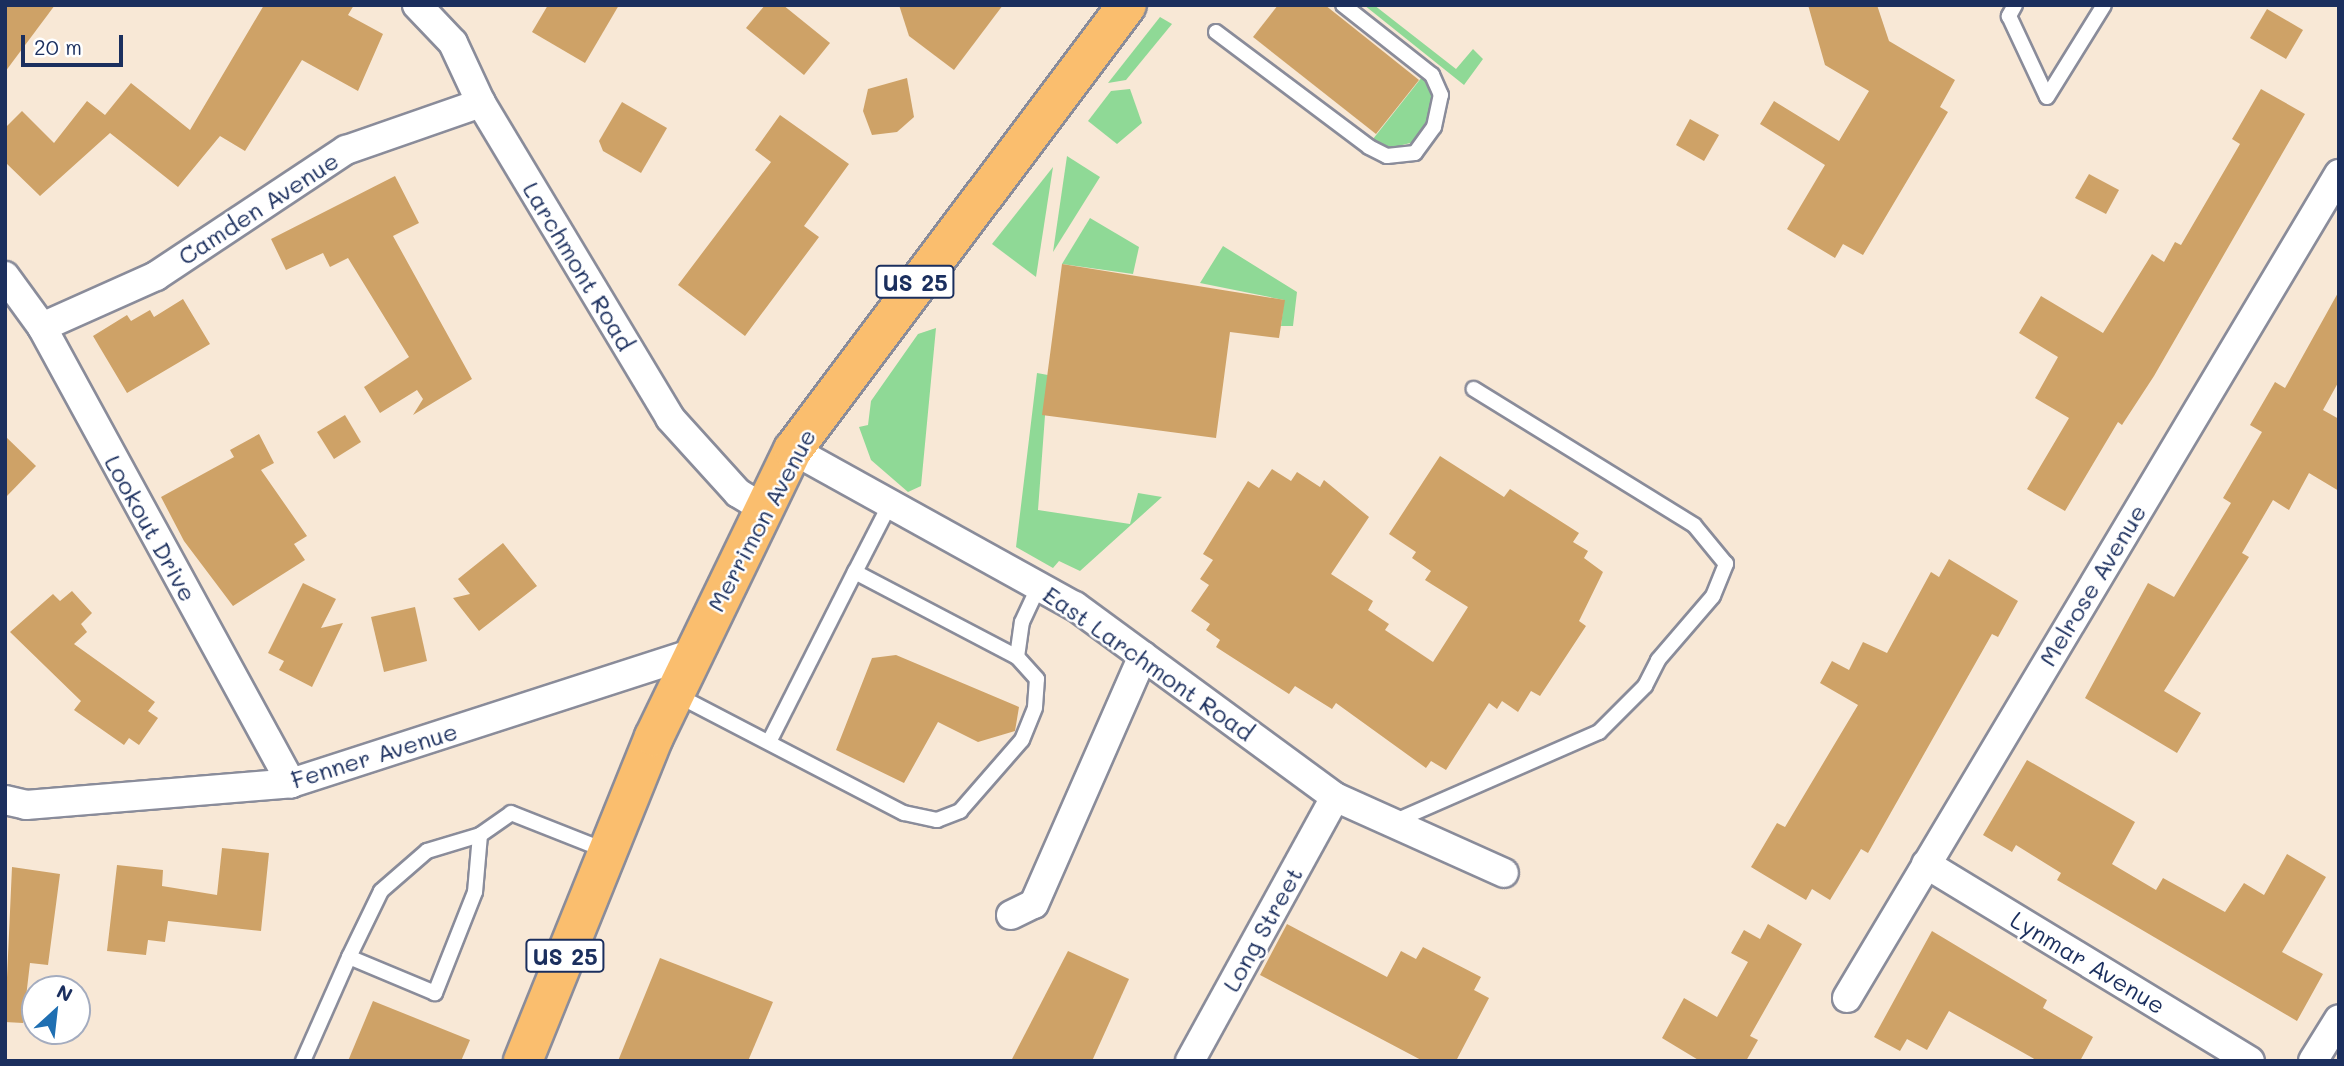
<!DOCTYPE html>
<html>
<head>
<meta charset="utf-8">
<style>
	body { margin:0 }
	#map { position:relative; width:2344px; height:1066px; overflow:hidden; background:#f8e8d6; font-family:Mali,sans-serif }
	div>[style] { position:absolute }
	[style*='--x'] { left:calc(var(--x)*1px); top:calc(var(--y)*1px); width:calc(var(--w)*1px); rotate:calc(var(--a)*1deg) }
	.green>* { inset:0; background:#8fd996 }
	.building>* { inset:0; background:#cea267 }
	.roads { filter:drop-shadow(2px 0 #8a8c9a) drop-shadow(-2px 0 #8a8c9a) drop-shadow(0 2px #8a8c9a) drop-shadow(0 -2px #8a8c9a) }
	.service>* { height:14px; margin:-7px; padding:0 7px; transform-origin:7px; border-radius:7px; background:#fff }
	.minor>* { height:28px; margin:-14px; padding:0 14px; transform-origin:14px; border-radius:14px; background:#fff }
	.primary>* { height:38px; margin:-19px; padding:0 19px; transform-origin:19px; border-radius:19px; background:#fabe6e }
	span { translate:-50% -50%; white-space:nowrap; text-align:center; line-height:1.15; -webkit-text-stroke:5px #fff; paint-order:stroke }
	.shield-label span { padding:2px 5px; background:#fff; border:2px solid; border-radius:5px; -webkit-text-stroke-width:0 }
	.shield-label { font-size:23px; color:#1b2f5e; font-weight:700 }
	.street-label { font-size:24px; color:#1b2f5e }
	.frame { position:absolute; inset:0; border:7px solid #1b2f5e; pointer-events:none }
	.north { position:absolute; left:21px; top:975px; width:70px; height:70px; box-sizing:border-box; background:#fff; border:2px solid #a4acbf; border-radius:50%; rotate:27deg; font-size:19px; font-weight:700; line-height:28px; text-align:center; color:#1b2f5e }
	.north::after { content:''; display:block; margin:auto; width:24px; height:32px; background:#1f6fb2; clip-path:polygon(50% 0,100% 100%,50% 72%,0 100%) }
	.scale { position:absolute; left:21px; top:35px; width:102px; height:32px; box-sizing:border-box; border:4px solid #1b2f5e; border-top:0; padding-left:9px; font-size:21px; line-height:24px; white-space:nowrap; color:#1b2f5e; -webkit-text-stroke:5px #fff; paint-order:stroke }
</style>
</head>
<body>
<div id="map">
	<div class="green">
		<div style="clip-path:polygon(1364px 5px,1374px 5px,1456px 69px,1473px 49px,1483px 59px,1464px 85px)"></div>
		<div style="clip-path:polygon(1160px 17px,1172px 24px,1126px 80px,1108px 83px)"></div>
		<div style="clip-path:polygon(1422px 77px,1434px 97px,1432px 111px,1414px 142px,1391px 148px,1373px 139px)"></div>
		<div style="clip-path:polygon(1130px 89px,1142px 123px,1117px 144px,1088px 121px,1111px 91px)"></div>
		<div style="clip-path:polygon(1067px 156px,1100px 177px,1053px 252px)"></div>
		<div style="clip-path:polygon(1053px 167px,1036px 277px,992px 244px)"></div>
		<div style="clip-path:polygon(1090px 218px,1139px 247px,1133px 274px,1062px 264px)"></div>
		<div style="clip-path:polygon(1223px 246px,1297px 292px,1293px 326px,1281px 326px,1284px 300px,1200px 283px)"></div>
		<div style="clip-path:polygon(936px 328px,921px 486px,908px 492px,871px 460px,859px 427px,868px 425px,871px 401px,918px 334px)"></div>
		<div style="clip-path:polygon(1037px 373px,1048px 375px,1038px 510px,1130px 524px,1138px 493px,1162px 497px,1080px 571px,1059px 561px,1053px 568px,1016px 547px)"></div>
	</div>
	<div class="building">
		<div style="clip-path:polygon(5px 5px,55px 5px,5px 72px)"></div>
		<div style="clip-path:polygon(264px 5px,354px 5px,348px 15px,383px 34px,358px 91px,302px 60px,245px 151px,220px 136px,178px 187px,110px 133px,40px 196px,5px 162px,5px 128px,22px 111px,54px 143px,87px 101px,105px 115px,131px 83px,190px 130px)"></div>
		<div style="clip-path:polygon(548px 5px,619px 5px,585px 63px,532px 32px)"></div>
		<div style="clip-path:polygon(765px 5px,783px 5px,830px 43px,804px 75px,746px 28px)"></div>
		<div style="clip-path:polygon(899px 5px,1003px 5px,954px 70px,909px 36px)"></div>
		<div style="clip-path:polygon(1278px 5px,1325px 5px,1419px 80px,1376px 134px,1253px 37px)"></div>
		<div style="clip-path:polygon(1808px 5px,1877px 5px,1889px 41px,1955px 80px,1940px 107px,1948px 112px,1863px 255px,1843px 244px,1835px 258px,1787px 229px,1825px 165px,1760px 124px,1774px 101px,1839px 141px,1869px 91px,1825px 65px)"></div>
		<div style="clip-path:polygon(2267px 9px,2303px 30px,2286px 59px,2250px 38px)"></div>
		<div style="clip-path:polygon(907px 78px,914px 117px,897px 132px,872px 135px,863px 111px,868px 89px)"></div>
		<div style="clip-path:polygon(2261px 89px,2305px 114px,2154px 376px,2122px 425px,2118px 422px,2065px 511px,2027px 489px,2069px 418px,2035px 398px,2058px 357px,2019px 333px,2041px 296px,2103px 333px,2152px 254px,2164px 262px,2175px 242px,2181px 245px,2240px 144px,2232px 139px)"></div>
		<div style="clip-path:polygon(622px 102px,667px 128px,641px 173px,603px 151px,599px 141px)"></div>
		<div style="clip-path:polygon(780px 115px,849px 164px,804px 226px,819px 237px,745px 336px,678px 285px,771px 162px,755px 150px)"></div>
		<div style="clip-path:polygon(1690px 119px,1719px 135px,1704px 161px,1676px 145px)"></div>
		<div style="clip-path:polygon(2089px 174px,2119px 190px,2106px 214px,2075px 198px)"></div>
		<div style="clip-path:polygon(395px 176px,419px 223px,393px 236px,472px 379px,413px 415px,423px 399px,417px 390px,380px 413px,364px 387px,409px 357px,348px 258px,330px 267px,323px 253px,286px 270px,271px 239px)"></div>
		<div style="clip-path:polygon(1062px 264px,1285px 300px,1279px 338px,1230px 332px,1216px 438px,1042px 415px)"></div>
		<div style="clip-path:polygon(2339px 291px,2339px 381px,2323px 410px,2339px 419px,2339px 491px,2309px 473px,2289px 510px,2273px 500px,2242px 553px,2249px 557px,2164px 691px,2201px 713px,2177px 753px,2085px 698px,2148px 583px,2174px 597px,2231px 503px,2223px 498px,2262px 432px,2250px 425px,2275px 382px,2285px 388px)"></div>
		<div style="clip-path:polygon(183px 299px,210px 344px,127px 393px,93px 336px,127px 315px,131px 321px,150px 310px,154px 317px)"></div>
		<div style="clip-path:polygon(345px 415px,361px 442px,334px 459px,317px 432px)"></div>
		<div style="clip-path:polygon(259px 434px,274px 463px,261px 470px,307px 536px,294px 544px,305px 560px,233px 606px,184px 541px,161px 497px,234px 457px,230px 450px)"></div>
		<div style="clip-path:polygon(5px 436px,36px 466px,5px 498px)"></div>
		<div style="clip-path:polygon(1440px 456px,1504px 497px,1510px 489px,1579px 533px,1573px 542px,1588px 551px,1584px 558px,1603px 572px,1579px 621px,1586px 626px,1540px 696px,1531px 691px,1518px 712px,1502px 701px,1497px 709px,1489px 703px,1446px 770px,1431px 761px,1426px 768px,1336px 703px,1332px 709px,1295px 686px,1289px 694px,1216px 647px,1220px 640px,1206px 630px,1210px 624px,1191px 611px,1209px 585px,1200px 579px,1213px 560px,1203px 554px,1248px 481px,1259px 488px,1272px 469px,1291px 481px,1297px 472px,1320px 487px,1324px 480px,1369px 517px,1331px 574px,1373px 601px,1368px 610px,1389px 624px,1385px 630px,1433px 662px,1468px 607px,1425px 580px,1431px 571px,1412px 558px,1416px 552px,1389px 534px)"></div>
		<div style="clip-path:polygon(503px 543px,537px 586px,479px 631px,453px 598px,470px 594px,458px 579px)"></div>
		<div style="clip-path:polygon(1949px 559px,2018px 601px,1998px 637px,1992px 634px,1868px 853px,1861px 849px,1830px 900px,1812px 889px,1806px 900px,1751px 867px,1777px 823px,1785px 827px,1858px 705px,1820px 683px,1832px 661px,1849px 670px,1863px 642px,1887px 653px,1931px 572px,1939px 577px)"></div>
		<div style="clip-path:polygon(303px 583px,336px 599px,321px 628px,343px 623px,312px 687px,279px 670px,284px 661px,268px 653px)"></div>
		<div style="clip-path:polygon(72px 591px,92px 613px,81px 624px,87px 632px,74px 644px,155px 702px,148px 711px,158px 718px,139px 745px,129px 738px,124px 745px,74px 710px,81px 701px,10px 632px,53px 594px,60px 601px)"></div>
		<div style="clip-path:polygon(415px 607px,427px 661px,384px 672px,371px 617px)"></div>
		<div style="clip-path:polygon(896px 655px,1019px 707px,1015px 731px,978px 742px,938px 722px,904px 783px,836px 750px,872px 658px)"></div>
		<div style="clip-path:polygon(2027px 760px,2135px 822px,2112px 864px,2156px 890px,2163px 878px,2225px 912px,2244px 883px,2264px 895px,2287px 854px,2326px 877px,2282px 952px,2323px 974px,2297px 1021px,2057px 880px,2061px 873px,2016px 845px,2012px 852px,1983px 835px)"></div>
		<div style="clip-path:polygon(222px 848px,269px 853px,261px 931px,168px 921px,165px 942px,148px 940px,146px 955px,107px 951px,117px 865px,163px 870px,162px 886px,217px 895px)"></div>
		<div style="clip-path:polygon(12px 867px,60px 874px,48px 965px,30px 963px,23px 1023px,5px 1022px)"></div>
		<div style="clip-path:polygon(1287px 924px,1387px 977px,1401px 951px,1416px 959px,1423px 947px,1481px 977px,1474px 990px,1489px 998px,1456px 1061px,1423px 1061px,1260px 975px)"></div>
		<div style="clip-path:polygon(1768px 924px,1802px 944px,1750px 1036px,1758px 1040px,1746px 1061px,1700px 1061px,1662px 1038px,1684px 998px,1717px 1017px,1748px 962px,1731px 953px,1744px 930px,1760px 939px)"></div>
		<div style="clip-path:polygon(1932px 931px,2047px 1000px,2043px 1008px,2093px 1037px,2080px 1061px,2038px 1061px,1949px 1011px,1927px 1050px,1907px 1039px,1900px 1051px,1874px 1037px)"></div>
		<div style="clip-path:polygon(1068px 951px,1129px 979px,1092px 1061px,1011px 1061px)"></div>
		<div style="clip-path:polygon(660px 958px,773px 1002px,748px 1061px,618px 1061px)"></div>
		<div style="clip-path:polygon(373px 1001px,470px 1040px,461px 1061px,348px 1061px)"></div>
	</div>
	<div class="roads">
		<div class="service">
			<div style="--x:2015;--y:5;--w:13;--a:119"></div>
			<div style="--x:2009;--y:16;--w:89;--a:64.9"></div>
			<div style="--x:2047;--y:97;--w:108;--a:-58.2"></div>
			<div style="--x:1216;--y:32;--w:191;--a:36.9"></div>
			<div style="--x:1369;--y:147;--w:20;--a:27"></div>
			<div style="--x:1387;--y:156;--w:28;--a:-6"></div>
			<div style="--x:1415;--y:153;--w:32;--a:-54"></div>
			<div style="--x:1434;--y:127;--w:33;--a:-78"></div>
			<div style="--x:1441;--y:95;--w:22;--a:-114"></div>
			<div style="--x:1432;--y:75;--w:113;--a:-141.8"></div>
			<div style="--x:855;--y:572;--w:76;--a:-62.8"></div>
			<div style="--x:675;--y:694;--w:258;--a:27.5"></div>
			<div style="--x:904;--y:813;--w:34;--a:12"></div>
			<div style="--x:937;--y:820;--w:25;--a:-21"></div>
			<div style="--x:960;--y:811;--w:94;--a:-48.9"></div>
			<div style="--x:1022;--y:740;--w:35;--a:-68"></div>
			<div style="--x:1035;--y:707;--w:28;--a:-86"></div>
			<div style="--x:1037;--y:679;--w:30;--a:-132"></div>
			<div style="--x:1017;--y:657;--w:35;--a:-82"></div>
			<div style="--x:1022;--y:622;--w:40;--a:-65"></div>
			<div style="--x:769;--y:742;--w:191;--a:-63.2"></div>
			<div style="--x:855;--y:572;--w:183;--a:27.7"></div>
			<div style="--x:1393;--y:822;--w:225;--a:-23.6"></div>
			<div style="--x:1599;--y:732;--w:65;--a:-45"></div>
			<div style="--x:1645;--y:686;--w:29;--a:-63"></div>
			<div style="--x:1658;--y:660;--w:84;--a:-49.3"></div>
			<div style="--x:1713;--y:596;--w:35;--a:-68"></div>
			<div style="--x:1726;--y:564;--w:50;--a:-129.4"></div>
			<div style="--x:1694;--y:525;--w:259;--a:-148.3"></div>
			<div style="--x:480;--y:835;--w:57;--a:95"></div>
			<div style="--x:475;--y:892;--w:109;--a:111.6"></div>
			<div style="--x:435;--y:993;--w:93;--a:-157.3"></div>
			<div style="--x:349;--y:957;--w:73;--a:-64.1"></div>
			<div style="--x:381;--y:891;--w:61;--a:-41"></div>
			<div style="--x:427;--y:851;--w:55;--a:-16.8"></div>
			<div style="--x:480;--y:835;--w:38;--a:-35"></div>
			<div style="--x:511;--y:813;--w:103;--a:21.6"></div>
			<div style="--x:303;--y:1061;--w:114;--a:-66.1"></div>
		</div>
		<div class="minor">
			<div style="--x:417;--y:5;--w:52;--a:46.5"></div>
			<div style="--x:453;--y:43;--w:66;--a:65"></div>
			<div style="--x:481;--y:103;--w:367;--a:59"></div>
			<div style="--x:670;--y:418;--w:101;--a:47.8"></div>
			<div style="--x:738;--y:493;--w:31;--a:31"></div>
			<div style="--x:5;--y:276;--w:63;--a:54"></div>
			<div style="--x:42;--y:327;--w:520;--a:61.36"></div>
			<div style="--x:42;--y:327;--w:125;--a:-24.1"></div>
			<div style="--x:156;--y:276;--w:228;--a:-33.6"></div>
			<div style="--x:346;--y:150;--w:143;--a:-19.2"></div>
			<div style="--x:793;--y:450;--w:322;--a:29"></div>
			<div style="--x:1075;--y:606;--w:323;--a:36.3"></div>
			<div style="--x:1335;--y:797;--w:185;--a:24.2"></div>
			<div style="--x:5;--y:800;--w:22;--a:13"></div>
			<div style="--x:26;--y:805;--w:266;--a:-4.7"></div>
			<div style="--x:291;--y:783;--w:420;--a:-17.9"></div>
			<div style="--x:1926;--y:864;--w:379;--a:31.3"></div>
			<div style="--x:1011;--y:915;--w:25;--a:-26"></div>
			<div style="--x:1034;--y:904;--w:271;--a:-66.3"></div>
			<div style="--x:1847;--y:998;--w:960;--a:-59.16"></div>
			<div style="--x:1190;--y:1061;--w:301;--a:-61.2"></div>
			<div style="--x:2313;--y:1061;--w:49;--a:-58.2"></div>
		</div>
		<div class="primary">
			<div style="--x:523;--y:1061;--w:349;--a:-68"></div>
			<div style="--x:654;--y:737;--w:319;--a:-64.2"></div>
			<div style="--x:793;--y:450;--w:556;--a:-53.11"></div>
		</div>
	</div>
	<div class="shield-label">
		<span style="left:915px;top:282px">US 25</span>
		<span style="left:565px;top:956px">US 25</span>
	</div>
	<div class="street-label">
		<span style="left:258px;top:208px;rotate:-33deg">Camden Avenue</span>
		<span style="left:579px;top:266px;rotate:59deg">Larchmont Road</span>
		<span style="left:761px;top:520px;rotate:-62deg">Merrimon Avenue</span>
		<span style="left:151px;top:528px;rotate:61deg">Lookout Drive</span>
		<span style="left:2092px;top:585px;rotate:-59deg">Melrose Avenue</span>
		<span style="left:1149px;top:663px;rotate:35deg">East Larchmont Road</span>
		<span style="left:374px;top:755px;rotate:-17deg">Fenner Avenue</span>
		<span style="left:1262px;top:929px;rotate:-61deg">Long Street</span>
		<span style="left:2088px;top:962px;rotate:31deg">Lynmar Avenue</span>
	</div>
	<div class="frame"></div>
	<div class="north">N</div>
	<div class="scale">20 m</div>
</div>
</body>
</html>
